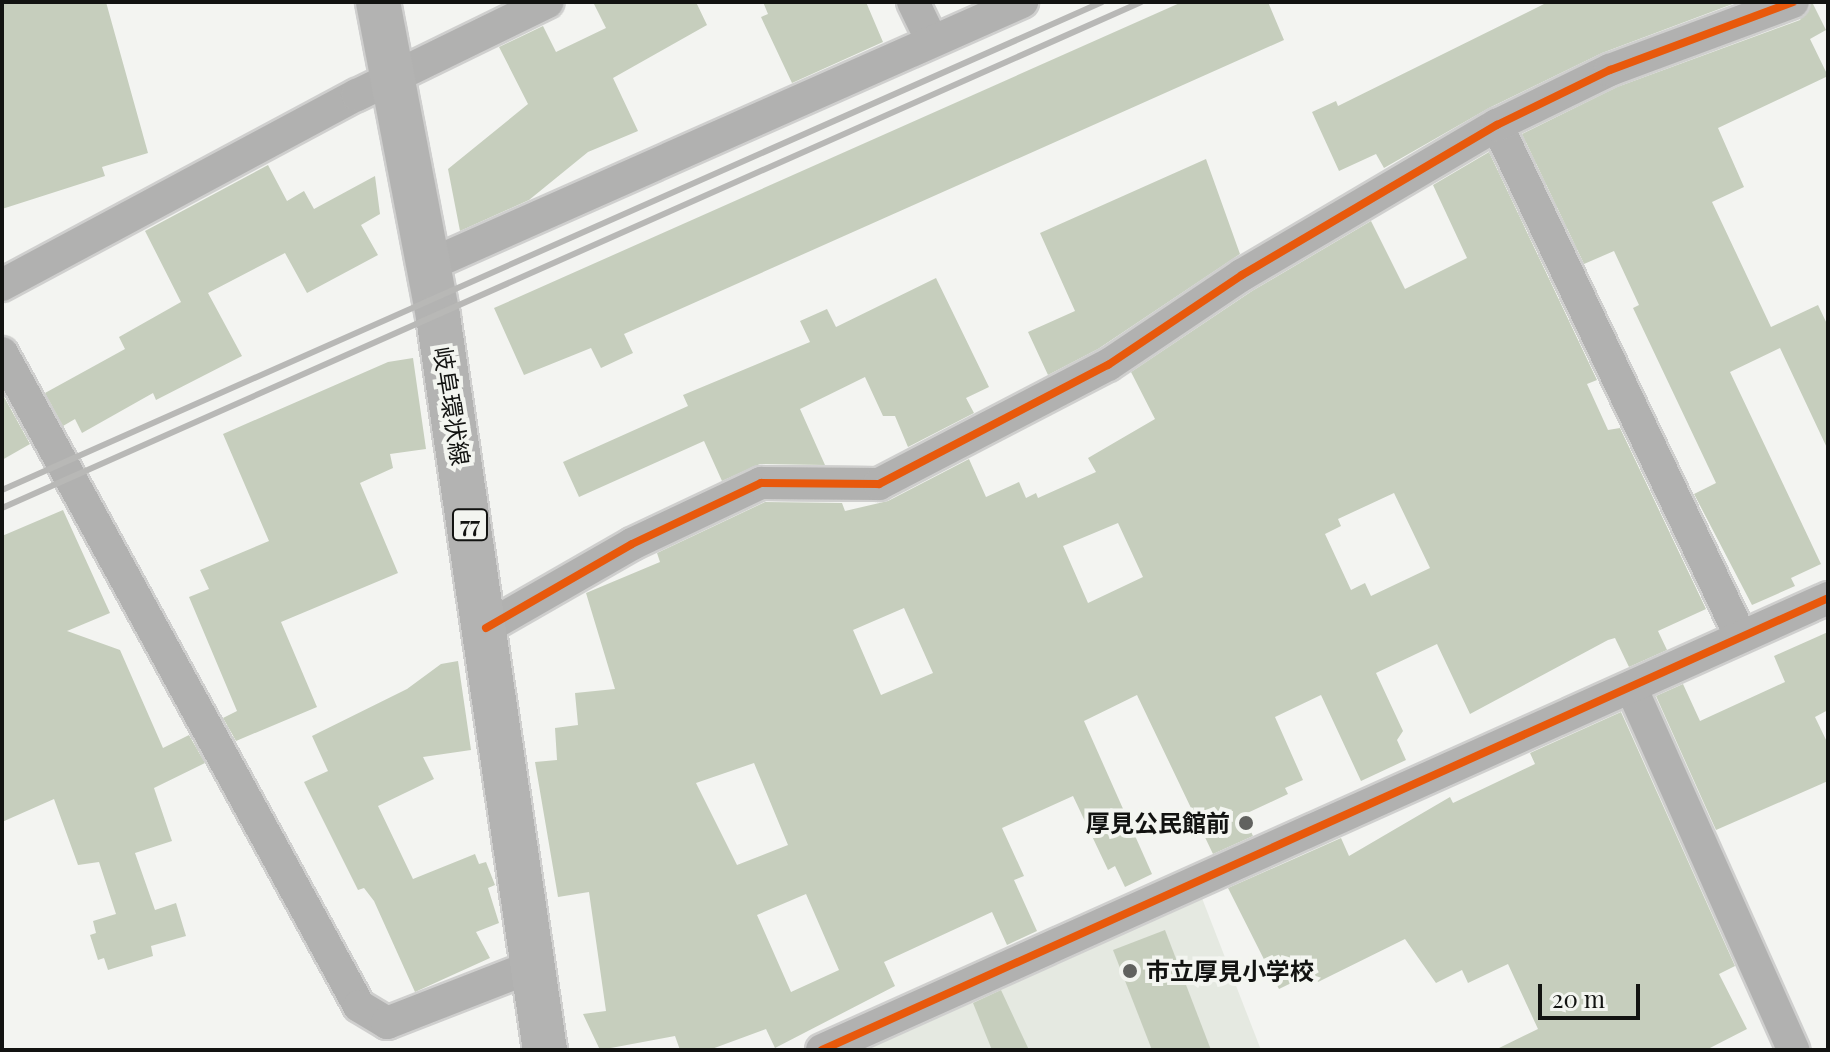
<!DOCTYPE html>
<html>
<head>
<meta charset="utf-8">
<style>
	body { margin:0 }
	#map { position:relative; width:1830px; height:1052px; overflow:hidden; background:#f3f4f1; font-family:"Playfair Display","Noto Sans JP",serif }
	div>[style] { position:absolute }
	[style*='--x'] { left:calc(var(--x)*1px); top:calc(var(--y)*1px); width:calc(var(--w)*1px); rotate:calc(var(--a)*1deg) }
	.built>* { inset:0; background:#e5e9e1 }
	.building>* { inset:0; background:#c6cebd }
	.roads { filter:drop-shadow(2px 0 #cfcfce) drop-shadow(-2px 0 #cfcfce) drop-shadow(0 2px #cfcfce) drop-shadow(0 -2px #cfcfce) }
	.street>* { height:32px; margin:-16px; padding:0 16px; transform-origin:16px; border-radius:16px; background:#b1b1b0 }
	.primary>* { height:44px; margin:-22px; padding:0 22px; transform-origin:22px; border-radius:22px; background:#b3b3b2 }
	.rail>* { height:6px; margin:-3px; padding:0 3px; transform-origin:3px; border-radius:3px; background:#b8b8b6 }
	.cycleway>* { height:8px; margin:-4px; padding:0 4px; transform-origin:4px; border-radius:4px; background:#e8590c }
	.dots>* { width:22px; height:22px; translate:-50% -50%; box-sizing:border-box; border:4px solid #f3f5f0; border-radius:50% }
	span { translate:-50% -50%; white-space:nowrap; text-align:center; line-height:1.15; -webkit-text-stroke:8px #f3f5f0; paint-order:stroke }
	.shield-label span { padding:2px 6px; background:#f3f5f0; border:2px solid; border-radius:6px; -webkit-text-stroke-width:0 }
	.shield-label { font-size:22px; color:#121311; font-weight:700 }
	.street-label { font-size:24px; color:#121311 }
	.poi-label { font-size:24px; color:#121311; font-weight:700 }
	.right { translate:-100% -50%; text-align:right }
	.left { translate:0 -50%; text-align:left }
	.frame { position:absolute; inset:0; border:4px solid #121311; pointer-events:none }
	.scale { position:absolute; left:1538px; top:984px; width:102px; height:36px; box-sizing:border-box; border:4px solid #121311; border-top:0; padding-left:10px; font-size:24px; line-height:28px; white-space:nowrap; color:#121311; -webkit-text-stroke:6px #f3f5f0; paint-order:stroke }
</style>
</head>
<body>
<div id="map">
	<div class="built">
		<div style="clip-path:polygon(1200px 893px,1261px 1050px,858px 1050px)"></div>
	</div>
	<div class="building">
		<div style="clip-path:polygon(2px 2px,106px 2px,148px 153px,102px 167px,105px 176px,2px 209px)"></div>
		<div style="clip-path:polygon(593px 2px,696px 2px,707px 25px,613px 78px,638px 131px,588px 152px,529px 200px,460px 231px,448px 169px,528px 104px,499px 47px,543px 26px,556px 52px,606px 28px)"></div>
		<div style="clip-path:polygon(763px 2px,866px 2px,883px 42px,792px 83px,761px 17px,768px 14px)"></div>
		<div style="clip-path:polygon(1182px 2px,1268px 2px,1284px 40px,624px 334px,633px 353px,601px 368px,591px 348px,524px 375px,494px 308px)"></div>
		<div style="clip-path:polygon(1548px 2px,1738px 2px,1602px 53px,1489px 108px,1384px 168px,1376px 154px,1339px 171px,1312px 112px,1336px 101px,1338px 106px)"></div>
		<div style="clip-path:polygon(1812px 2px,1826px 30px,1810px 39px,1828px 76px,1718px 128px,1744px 187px,1712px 202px,1771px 327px,1818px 305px,1828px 326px,1828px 450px,1780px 348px,1730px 372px,1821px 564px,1791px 578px,1795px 586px,1752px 605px,1694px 494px,1716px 483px,1633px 308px,1639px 305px,1614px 251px,1584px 264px,1522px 134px,1617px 87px,1800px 20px)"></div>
		<div style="clip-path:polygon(evenodd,1489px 152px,1597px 380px,1587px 384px,1608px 430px,1620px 428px,1706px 609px,1658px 631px,1667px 650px,1629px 667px,1615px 638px,1608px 640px,1470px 714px,1437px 644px,1376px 673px,1403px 731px,1397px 740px,1406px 760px,1361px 781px,1321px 695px,1275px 717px,1303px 780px,1285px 788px,1288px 794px,1243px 815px,1253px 836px,1213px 854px,1137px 695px,1084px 721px,1152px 874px,1125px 887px,1115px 866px,1108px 870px,1073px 796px,1002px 828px,1024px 876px,1014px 880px,1037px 931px,1007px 945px,992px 912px,884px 962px,895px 986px,775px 1048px,766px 1029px,709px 1050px,680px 1050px,675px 1036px,600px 1050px,583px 1014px,606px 1011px,589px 892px,558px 897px,535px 762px,557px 760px,555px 728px,578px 725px,575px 693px,615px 689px,586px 593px,660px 562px,657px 553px,765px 502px,842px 503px,845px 511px,888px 501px,969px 459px,986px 497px,1019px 482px,1026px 498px,1036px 493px,1038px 498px,1096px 472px,1088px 458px,1155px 419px,1131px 372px,1252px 291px,1371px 221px,1405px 289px,1467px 258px,1433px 185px,1489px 152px,1394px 493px,1430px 568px,1371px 596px,1365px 583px,1351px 590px,1325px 534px,1341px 526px,1338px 519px,1394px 493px,1489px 152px,1118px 523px,1143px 577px,1088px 603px,1063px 546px,1118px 523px,1489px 152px,904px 608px,933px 673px,881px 695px,853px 630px,904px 608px,1489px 152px,754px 763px,788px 845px,737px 865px,696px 783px,754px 763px,1489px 152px,806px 894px,839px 970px,791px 992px,757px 915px,806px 894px)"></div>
		<div style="clip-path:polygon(1206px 159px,1240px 254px,1098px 349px,1048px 375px,1028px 332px,1075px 311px,1040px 233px)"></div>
		<div style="clip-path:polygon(268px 165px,287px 201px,304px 191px,314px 209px,375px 176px,380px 214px,361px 225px,378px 255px,307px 293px,285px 253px,208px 293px,242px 356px,156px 400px,153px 393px,82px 433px,75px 419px,63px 426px,45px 393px,125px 349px,119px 337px,181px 302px,145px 231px)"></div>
		<div style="clip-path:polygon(936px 278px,989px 387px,966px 398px,974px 413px,908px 447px,895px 416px,883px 416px,865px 377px,800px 409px,825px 465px,760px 464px,722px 481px,704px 441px,579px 497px,563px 462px,688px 406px,683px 395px,810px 342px,800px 321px,827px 309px,836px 327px)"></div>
		<div style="clip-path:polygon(413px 358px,426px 449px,390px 454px,393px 468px,360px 483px,398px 573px,281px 622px,317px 707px,236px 741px,223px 718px,237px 711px,189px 597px,209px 589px,200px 570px,269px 541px,223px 434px,388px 362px)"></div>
		<div style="clip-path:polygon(2px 393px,30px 444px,2px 460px)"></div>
		<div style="clip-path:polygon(63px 510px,110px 613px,67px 631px,120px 650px,163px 748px,189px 735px,205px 763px,154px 788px,172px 841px,135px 853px,155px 910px,176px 903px,186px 936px,151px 946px,153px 956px,108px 970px,104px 958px,98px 960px,90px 935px,96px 933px,93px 921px,116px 914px,99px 862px,78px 865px,54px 799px,2px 822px,2px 536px)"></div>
		<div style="clip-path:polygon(1828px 632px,1828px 710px,1815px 717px,1828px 744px,1828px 781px,1716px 830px,1656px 696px,1683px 684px,1700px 721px,1785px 682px,1774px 656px)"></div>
		<div style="clip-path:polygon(458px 661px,471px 750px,423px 757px,434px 779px,378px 806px,413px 879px,475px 854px,479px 864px,486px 862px,495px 885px,488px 888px,499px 923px,476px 932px,490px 958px,415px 992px,374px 901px,364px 888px,358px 890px,304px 782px,328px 771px,312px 736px,407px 689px,441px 664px)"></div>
		<div style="clip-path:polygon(1621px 712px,1735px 966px,1719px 974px,1747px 1029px,1706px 1050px,1495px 1050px,1538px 1029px,1508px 964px,1468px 983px,1462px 970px,1436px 983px,1405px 939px,1318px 982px,1314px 972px,1279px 989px,1228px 888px,1341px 838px,1349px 856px,1450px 797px,1453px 803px,1535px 764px,1530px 753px)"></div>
		<div style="clip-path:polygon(1165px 930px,1211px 1050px,1152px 1050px,1113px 950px)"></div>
		<div style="clip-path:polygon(1001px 990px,1029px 1050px,992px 1050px,973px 1003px)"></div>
	</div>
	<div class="roads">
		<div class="street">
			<div style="--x:913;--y:2;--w:43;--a:64"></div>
			<div style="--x:1497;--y:125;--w:567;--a:64.52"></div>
			<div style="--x:429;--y:265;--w:649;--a:-23.92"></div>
			<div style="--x:2;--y:285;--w:403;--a:-28.2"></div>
			<div style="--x:357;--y:95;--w:212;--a:-26"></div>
			<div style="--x:2;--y:353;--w:744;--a:61.33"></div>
			<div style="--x:359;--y:1006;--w:33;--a:31"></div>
			<div style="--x:387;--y:1023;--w:157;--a:-21.3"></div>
			<div style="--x:486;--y:628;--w:168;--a:-29.9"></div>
			<div style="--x:632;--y:544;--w:143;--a:-25.3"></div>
			<div style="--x:761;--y:483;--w:118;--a:0.5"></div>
			<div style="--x:879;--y:484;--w:258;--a:-27.5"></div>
			<div style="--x:1108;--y:365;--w:161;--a:-33.9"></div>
			<div style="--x:1242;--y:275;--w:296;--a:-30.5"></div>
			<div style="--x:1497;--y:125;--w:126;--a:-26"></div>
			<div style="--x:1610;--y:70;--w:195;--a:-20.4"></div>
			<div style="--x:1631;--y:687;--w:398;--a:65.9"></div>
			<div style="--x:822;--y:1050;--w:1103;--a:-24.19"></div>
		</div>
		<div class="primary">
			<div style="--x:378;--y:2;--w:320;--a:79.2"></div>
			<div style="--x:438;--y:316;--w:742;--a:81.71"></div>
		</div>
	</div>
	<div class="rail">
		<div style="--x:2;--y:490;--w:1203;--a:-23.92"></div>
		<div style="--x:2;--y:508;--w:1246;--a:-23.95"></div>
	</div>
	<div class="cycleway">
		<div style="--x:486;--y:628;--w:168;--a:-29.9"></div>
		<div style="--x:632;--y:544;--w:143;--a:-25.3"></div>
		<div style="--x:761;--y:483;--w:118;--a:0.5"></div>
		<div style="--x:879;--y:484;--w:258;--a:-27.5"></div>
		<div style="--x:1108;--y:365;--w:161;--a:-33.9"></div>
		<div style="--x:1242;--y:275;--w:296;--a:-30.5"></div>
		<div style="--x:1497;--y:125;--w:126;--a:-26"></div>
		<div style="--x:1610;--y:70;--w:195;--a:-20.4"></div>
		<div style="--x:822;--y:1050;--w:1103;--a:-24.19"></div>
	</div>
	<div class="dots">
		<div style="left:1246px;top:823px;background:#61625f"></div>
		<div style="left:1130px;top:971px;background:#61625f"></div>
	</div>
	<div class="shield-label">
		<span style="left:470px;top:525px">77</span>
	</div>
	<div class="street-label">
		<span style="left:452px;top:406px;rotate:81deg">岐阜環状線</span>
	</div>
	<div class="poi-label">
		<span class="right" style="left:1230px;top:823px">厚見公民館前</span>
		<span class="left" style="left:1146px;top:971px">市立厚見小学校</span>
	</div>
	<div class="frame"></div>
	<div class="scale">20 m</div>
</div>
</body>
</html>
